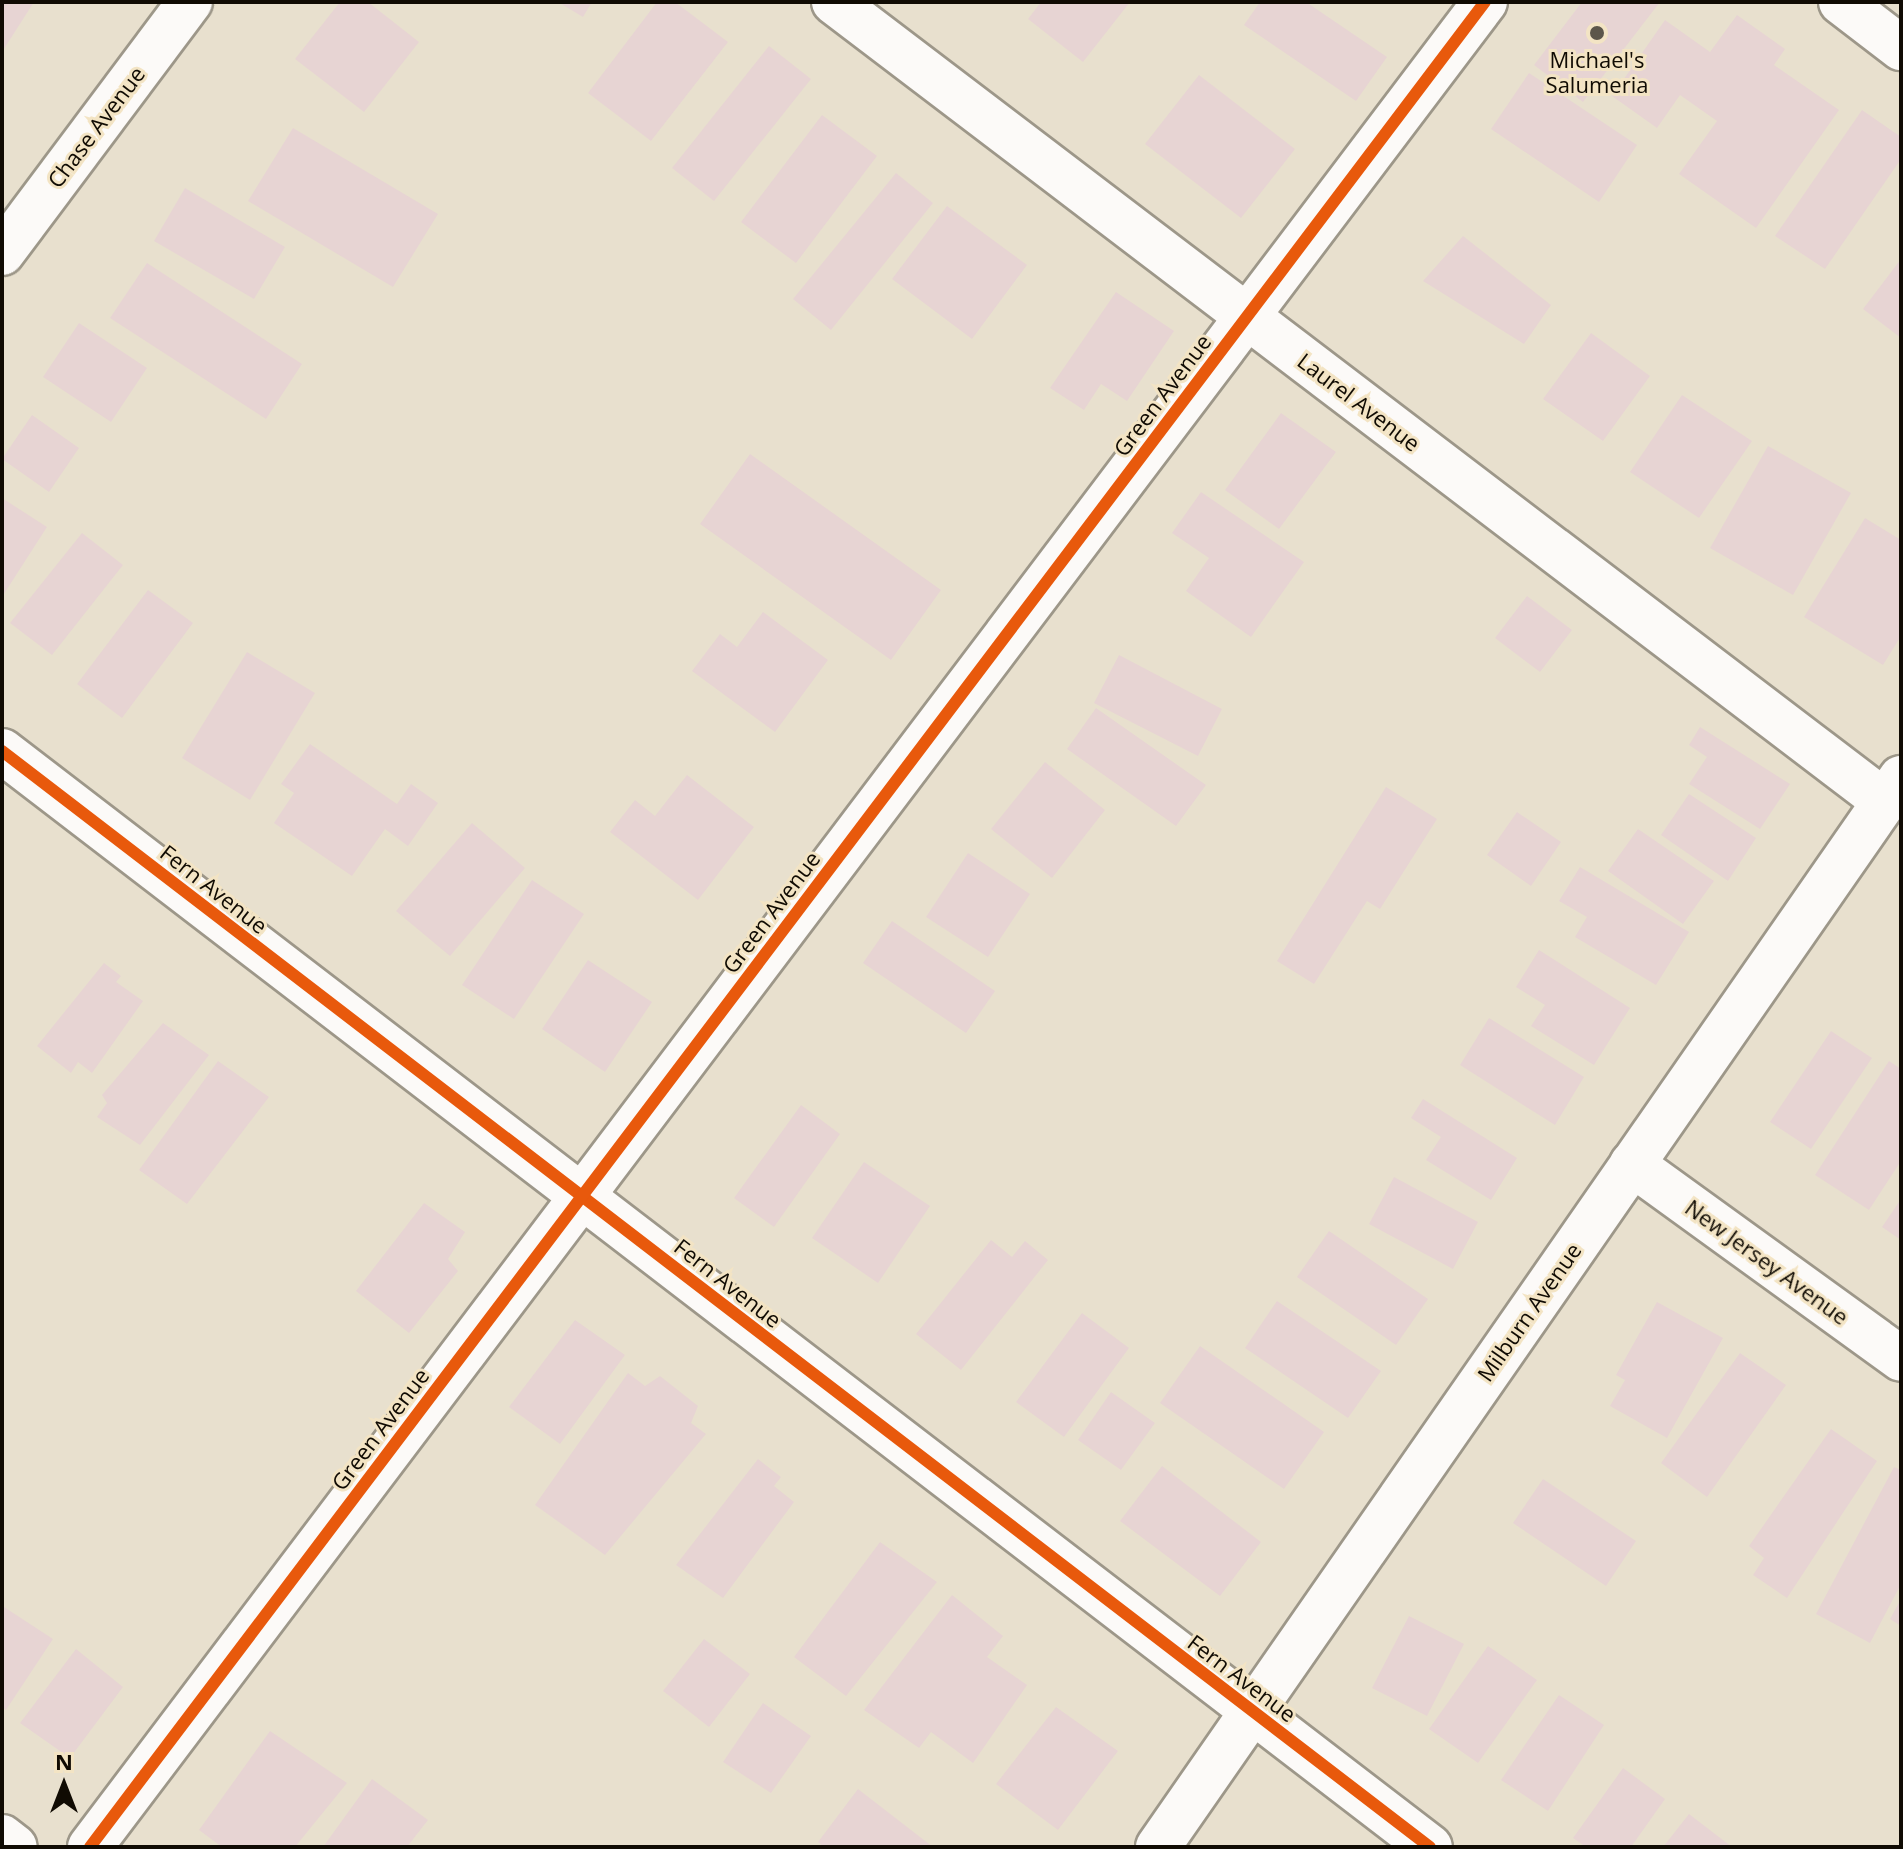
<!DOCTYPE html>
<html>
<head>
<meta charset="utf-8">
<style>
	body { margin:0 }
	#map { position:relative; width:1903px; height:1849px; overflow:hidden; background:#e8e0ce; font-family:"Open Sans",sans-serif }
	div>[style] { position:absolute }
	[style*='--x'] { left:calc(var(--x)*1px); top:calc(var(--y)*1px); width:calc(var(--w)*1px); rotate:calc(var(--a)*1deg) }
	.building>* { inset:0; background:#e7d4d3 }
	.roads { filter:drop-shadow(2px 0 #9d9789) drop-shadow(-2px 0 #9d9789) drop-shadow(0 2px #9d9789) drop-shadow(0 -2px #9d9789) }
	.street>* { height:44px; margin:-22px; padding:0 22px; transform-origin:22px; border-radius:22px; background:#fcfaf8 }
	.cycleway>* { height:12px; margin:-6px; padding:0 6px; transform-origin:6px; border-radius:6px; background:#e8590c }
	.dots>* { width:22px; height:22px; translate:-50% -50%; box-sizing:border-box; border:4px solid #f3e4c4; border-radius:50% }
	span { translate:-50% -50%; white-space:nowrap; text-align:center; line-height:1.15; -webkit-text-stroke:6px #f3e4c4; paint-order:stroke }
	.poi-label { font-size:22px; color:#100b03 }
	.street-label { font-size:22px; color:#100b03 }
	.frame { position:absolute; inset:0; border:4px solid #100b03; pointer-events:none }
	.north { position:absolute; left:24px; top:1745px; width:80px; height:80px; -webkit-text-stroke:6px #f3e4c4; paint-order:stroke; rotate:0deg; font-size:22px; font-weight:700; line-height:32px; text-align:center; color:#100b03 }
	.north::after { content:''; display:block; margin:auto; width:28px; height:36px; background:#100b03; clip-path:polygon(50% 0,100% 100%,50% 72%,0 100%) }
</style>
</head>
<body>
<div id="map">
	<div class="building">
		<div style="clip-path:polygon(2px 2px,34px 2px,2px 52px)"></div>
		<div style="clip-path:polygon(340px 2px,368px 2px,419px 42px,364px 112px,295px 59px)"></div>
		<div style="clip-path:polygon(558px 2px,592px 2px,583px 17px)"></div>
		<div style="clip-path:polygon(657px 2px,675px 2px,728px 42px,651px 141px,588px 93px)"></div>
		<div style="clip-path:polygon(1041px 2px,1130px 2px,1083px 62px,1028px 19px)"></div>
		<div style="clip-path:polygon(1260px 2px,1306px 2px,1387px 57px,1356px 101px,1244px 25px)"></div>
		<div style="clip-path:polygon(1582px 2px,1660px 2px,1583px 102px,1534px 65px)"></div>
		<div style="clip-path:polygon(1737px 15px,1785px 49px,1774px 65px,1839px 110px,1756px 228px,1679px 174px,1717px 121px,1680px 95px,1657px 128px,1612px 96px,1665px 20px,1710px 52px)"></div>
		<div style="clip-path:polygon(769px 46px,811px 79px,714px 201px,672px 168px)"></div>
		<div style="clip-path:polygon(1529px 73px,1637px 145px,1599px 202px,1491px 129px)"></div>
		<div style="clip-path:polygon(1199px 75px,1295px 149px,1241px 218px,1145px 144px)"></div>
		<div style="clip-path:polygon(1862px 110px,1901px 137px,1901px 159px,1825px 269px,1775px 236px)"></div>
		<div style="clip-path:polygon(822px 115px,877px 156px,796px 263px,741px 222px)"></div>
		<div style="clip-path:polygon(293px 128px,438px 214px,393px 287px,248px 201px)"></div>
		<div style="clip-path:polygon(896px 173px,933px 203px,831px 330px,793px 299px)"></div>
		<div style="clip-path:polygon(185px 188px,285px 247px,254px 299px,154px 241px)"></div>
		<div style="clip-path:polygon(947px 206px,1027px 265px,972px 339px,892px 279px)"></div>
		<div style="clip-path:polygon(1463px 236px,1551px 305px,1524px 344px,1423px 281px)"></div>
		<div style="clip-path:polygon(1901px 259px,1901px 338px,1863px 309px)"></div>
		<div style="clip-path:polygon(147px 263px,302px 364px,266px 419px,110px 318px)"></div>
		<div style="clip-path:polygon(1116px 292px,1174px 331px,1127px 401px,1101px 384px,1084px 410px,1050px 388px)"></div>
		<div style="clip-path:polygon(79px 323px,147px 368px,111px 422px,43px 377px)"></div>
		<div style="clip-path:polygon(1591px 333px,1650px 376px,1603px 441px,1543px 399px)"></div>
		<div style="clip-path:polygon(1682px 395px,1752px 441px,1699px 518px,1630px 472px)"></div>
		<div style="clip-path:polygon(1281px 413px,1336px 452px,1279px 529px,1225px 490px)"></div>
		<div style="clip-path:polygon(32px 415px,79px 448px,49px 492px,2px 459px)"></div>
		<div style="clip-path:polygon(1768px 446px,1851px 493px,1793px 595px,1710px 548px)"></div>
		<div style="clip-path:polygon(750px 454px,941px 590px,891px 660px,700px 524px)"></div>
		<div style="clip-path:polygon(1201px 492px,1304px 562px,1251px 637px,1186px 591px,1209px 558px,1172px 533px)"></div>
		<div style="clip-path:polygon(2px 498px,47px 527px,2px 597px)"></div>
		<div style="clip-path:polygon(1865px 518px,1901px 540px,1901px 636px,1883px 665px,1804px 617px)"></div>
		<div style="clip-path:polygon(82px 533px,123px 565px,52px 655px,10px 623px)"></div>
		<div style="clip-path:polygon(148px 590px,193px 623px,122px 718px,77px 684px)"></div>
		<div style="clip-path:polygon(1527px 596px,1572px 630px,1540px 672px,1495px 638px)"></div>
		<div style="clip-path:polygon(763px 612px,828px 660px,775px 732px,692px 671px,720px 634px,737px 647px)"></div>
		<div style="clip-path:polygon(247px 652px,315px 693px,250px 800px,182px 758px)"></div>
		<div style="clip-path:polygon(1119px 655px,1222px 709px,1198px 756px,1094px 703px)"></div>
		<div style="clip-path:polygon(1096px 708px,1206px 785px,1176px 826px,1067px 749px)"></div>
		<div style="clip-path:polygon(1700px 727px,1790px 784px,1760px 829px,1689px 784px,1707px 757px,1689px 745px)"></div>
		<div style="clip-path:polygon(310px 744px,397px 804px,411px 784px,438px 803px,408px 846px,385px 829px,352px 876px,274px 823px,294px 793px,281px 784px)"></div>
		<div style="clip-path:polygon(1045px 762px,1105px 810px,1052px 878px,991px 829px)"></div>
		<div style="clip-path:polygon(687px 775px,754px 827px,698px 900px,610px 832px,635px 800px,655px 816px)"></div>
		<div style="clip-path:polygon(1386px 787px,1437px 819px,1380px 909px,1367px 901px,1314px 984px,1277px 961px)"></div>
		<div style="clip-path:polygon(1689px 794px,1756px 838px,1728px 881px,1661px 835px)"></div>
		<div style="clip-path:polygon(1517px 812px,1561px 842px,1531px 886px,1487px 855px)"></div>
		<div style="clip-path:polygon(472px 823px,525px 868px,450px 956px,396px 911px)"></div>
		<div style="clip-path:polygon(1638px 829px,1714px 881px,1683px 924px,1608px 871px)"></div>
		<div style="clip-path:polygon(968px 853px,1030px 894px,988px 957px,926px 917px)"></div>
		<div style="clip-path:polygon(1580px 867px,1689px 932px,1656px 985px,1575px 937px,1587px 917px,1559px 901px)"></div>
		<div style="clip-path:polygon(532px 880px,584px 914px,514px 1019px,462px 985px)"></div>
		<div style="clip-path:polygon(892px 921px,995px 991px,966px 1033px,863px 963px)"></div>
		<div style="clip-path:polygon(1539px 950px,1630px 1008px,1594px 1065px,1531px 1026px,1545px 1005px,1516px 987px)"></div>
		<div style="clip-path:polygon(588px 960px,652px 1002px,605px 1072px,542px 1029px)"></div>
		<div style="clip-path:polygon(104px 963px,121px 976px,116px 982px,143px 1001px,92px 1073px,78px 1062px,71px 1073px,37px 1046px)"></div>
		<div style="clip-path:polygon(1489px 1018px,1584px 1077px,1555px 1125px,1460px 1065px)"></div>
		<div style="clip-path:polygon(163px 1023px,209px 1055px,140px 1145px,97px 1117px,107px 1103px,102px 1095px)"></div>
		<div style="clip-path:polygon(1831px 1031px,1872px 1058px,1811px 1149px,1770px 1122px)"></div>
		<div style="clip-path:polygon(218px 1061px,269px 1097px,187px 1204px,139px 1170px)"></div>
		<div style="clip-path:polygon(1889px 1061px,1901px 1069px,1901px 1161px,1869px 1210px,1815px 1175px)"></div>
		<div style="clip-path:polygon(1423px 1099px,1517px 1158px,1491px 1200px,1426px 1160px,1441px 1137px,1411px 1118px)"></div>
		<div style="clip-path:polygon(801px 1105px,840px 1134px,774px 1227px,734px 1198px)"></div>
		<div style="clip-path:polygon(864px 1162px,930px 1206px,878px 1283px,812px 1238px)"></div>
		<div style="clip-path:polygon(1394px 1177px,1478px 1222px,1453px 1269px,1369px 1224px)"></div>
		<div style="clip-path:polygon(1901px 1199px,1901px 1240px,1882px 1227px)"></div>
		<div style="clip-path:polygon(424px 1203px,465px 1232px,448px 1259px,458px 1271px,409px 1333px,356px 1291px)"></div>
		<div style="clip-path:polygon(1329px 1231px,1428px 1299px,1396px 1345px,1297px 1277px)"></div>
		<div style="clip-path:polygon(991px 1240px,1012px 1257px,1025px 1241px,1048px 1260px,961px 1370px,916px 1334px)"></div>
		<div style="clip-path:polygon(1277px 1301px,1381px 1371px,1348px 1418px,1245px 1348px)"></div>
		<div style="clip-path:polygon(1657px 1302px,1723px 1338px,1667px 1438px,1610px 1406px,1625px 1380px,1616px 1375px)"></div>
		<div style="clip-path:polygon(1082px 1313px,1129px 1348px,1064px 1437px,1016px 1402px)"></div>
		<div style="clip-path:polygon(575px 1320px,625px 1355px,560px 1444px,509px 1407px)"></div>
		<div style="clip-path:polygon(1200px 1346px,1324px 1432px,1284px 1489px,1160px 1403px)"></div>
		<div style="clip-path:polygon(1740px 1353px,1786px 1385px,1707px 1497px,1661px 1463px)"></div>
		<div style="clip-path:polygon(628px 1373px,645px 1386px,660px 1376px,698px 1406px,691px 1423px,706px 1434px,605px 1555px,535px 1505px)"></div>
		<div style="clip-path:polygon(1111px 1392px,1155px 1423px,1121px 1470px,1078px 1440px)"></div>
		<div style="clip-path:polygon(1831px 1429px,1877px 1461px,1787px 1598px,1753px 1575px,1764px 1558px,1749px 1546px)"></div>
		<div style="clip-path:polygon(758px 1459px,781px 1477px,774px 1486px,794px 1502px,723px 1598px,676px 1565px)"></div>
		<div style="clip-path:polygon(1162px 1466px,1261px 1542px,1220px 1596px,1120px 1521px)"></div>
		<div style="clip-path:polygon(1894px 1467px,1901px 1470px,1901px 1584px,1870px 1643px,1816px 1614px)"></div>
		<div style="clip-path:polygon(1543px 1479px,1636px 1541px,1606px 1586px,1513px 1523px)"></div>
		<div style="clip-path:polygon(880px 1542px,937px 1582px,846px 1696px,794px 1657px)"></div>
		<div style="clip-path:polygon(952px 1595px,1003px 1636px,987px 1657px,1027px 1685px,973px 1763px,931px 1732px,919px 1748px,864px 1710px)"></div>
		<div style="clip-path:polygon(1901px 1599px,1901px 1626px,1890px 1619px)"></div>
		<div style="clip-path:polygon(4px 1607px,53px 1639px,6px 1710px,2px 1707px)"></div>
		<div style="clip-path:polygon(1409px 1616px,1464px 1644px,1427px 1716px,1372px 1688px)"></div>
		<div style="clip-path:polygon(704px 1639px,750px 1674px,709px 1727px,663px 1691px)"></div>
		<div style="clip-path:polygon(1488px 1646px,1537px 1680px,1478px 1763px,1429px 1729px)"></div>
		<div style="clip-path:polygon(76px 1649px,123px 1687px,70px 1758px,20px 1723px)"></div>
		<div style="clip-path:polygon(1559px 1695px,1604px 1725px,1548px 1811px,1501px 1780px)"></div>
		<div style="clip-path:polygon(763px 1703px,811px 1736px,771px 1793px,723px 1762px)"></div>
		<div style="clip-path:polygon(1056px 1707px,1118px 1751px,1058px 1830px,996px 1784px)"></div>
		<div style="clip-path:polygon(270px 1731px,347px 1783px,295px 1847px,222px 1847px,199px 1830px)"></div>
		<div style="clip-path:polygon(1623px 1768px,1665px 1799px,1631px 1847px,1586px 1847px,1573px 1838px)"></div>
		<div style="clip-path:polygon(372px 1779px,428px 1820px,407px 1847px,323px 1847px)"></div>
		<div style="clip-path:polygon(858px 1789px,933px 1847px,824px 1847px,818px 1842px)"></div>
		<div style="clip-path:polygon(1689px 1814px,1732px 1847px,1663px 1847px)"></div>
	</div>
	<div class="roads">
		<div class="street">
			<div style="--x:834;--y:2;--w:1319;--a:37.27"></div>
			<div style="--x:1841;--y:2;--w:76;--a:37.5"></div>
			<div style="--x:2;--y:253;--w:314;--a:-53.2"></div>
			<div style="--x:2;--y:751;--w:1800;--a:37.51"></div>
			<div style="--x:1632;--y:1164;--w:332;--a:35.9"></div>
			<div style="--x:2;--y:1837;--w:16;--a:38"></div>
			<div style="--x:90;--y:1847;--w:2313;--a:-52.91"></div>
			<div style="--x:1158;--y:1847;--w:1302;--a:-55.2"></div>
		</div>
	</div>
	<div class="cycleway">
		<div style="--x:2;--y:751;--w:1800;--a:37.51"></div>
		<div style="--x:90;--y:1847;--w:2313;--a:-52.91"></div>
	</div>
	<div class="dots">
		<div style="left:1597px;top:33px;background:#5c564a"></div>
	</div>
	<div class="poi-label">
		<span style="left:1597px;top:72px">Michael's<br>Salumeria</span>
	</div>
	<div class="street-label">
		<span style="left:96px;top:127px;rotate:-53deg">Chase Avenue</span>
		<span style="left:1162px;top:395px;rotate:-53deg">Green Avenue</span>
		<span style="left:1359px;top:402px;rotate:37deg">Laurel Avenue</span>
		<span style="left:214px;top:889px;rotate:38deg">Fern Avenue</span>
		<span style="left:771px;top:912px;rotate:-53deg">Green Avenue</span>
		<span style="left:1767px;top:1262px;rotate:36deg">New Jersey Avenue</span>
		<span style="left:728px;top:1283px;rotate:38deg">Fern Avenue</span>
		<span style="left:1529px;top:1312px;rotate:-55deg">Milburn Avenue</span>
		<span style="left:380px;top:1429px;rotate:-53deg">Green Avenue</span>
		<span style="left:1242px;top:1678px;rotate:37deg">Fern Avenue</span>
	</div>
	<div class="frame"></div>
	<div class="north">N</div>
</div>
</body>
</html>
